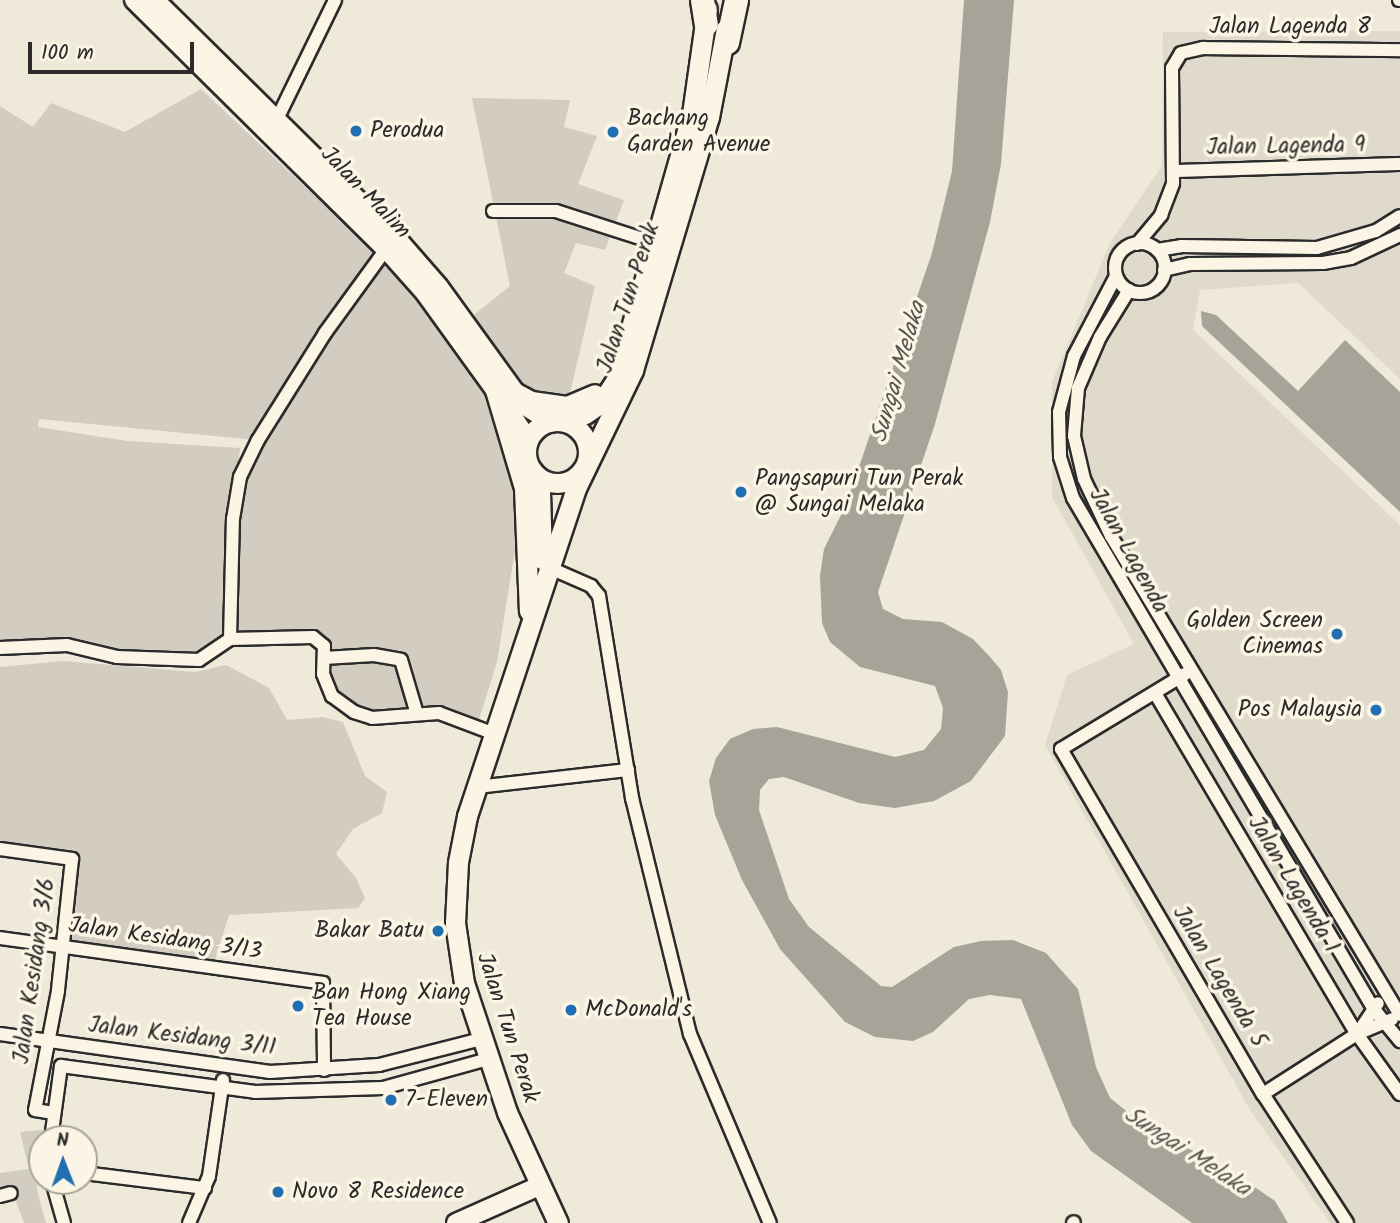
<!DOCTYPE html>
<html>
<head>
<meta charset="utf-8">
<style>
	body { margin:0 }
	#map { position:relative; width:1400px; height:1223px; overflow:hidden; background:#efe9da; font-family:Kalam,sans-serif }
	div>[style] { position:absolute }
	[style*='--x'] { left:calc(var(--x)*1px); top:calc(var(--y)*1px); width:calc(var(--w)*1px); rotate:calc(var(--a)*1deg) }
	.built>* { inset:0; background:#e0dacc }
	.green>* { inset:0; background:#d2cdc0 }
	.water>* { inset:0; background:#a6a399 }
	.roads { filter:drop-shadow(2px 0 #2b2b2b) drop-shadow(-2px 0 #2b2b2b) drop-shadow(0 2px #2b2b2b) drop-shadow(0 -2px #2b2b2b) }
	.street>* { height:12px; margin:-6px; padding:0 6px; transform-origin:6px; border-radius:6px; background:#fcf5e5 }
	.street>.ring { margin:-6px; padding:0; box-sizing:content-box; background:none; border:12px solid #fcf5e5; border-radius:50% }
	.secondary>* { height:18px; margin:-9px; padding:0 9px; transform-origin:9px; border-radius:9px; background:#fcf5e5 }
	.primary>* { height:19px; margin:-9.5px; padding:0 9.5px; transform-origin:9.5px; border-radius:9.5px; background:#fcf5e5 }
	.primary>.ring { margin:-9.5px; padding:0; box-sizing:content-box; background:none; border:19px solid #fcf5e5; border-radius:50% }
	.highway>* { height:23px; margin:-11.5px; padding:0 11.5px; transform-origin:11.5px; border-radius:11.5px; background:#fcf5e5 }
	.dots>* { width:19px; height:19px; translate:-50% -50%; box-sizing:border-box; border:4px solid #fcf5e5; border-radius:50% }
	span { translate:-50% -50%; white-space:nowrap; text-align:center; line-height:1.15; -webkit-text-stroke:7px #fcf5e5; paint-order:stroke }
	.street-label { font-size:23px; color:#2b2b2b }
	.poi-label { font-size:23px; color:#2b2b2b }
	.left { translate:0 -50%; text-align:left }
	.right { translate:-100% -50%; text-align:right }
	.water-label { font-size:24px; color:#565552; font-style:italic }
	.north { position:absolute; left:28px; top:1125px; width:70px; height:70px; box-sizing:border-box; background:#fcf5e5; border:2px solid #a8a49b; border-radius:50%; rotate:359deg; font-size:19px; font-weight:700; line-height:28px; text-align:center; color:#2b2b2b }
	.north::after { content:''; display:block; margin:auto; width:24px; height:32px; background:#1f6fb2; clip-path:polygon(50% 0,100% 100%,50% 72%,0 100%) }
	.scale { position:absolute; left:28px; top:42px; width:166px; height:32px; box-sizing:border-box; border:4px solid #2b2b2b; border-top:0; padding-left:9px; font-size:21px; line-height:24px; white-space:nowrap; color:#2b2b2b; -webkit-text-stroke:5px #fcf5e5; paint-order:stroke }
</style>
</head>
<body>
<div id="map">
	<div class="built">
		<div style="clip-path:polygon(1400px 31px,1400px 379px,1298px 283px,1200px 290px,1193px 330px,1400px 525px,1400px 1223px,1330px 1223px,1250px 1110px,1045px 745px,1067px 675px,1134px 644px,1052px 497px,1052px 382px,1110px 243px,1162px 166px,1163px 32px)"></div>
	</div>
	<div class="green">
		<div style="clip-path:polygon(evenodd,201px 89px,381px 258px,465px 322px,510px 286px,472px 98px,570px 100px,564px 127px,597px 136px,578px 184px,624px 200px,605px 250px,576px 243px,564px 273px,595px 286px,567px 406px,509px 411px,517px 538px,497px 662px,477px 726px,439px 713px,354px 712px,326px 681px,324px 658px,313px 637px,230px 639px,199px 660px,117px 657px,67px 645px,0 647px,0 106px,33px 127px,51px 103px,125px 132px,201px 89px,39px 419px,257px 440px,235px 491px,240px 448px,127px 441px,38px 427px,39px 419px)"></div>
		<div style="clip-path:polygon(63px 661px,195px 672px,226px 665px,269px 688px,287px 720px,323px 717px,343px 722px,365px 776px,387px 792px,382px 813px,353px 829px,336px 854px,356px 878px,365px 898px,358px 908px,229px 915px,214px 963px,70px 943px,75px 858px,0 843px,0 667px)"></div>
		<div style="clip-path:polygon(42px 1130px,37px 1190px,46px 1223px,24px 1223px,15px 1199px,0 1202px,0 1173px,29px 1169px,20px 1132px)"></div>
	</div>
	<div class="water">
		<div style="clip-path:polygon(964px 0,1014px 0,1001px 164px,990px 222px,935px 424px,878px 592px,883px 609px,903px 619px,942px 622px,973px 639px,990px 657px,1001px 670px,1008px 692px,1005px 736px,971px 781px,934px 801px,895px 808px,859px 803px,784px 777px,769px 779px,760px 790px,759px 810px,789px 899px,809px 927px,881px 986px,892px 987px,954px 947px,981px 941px,1013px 940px,1046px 953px,1078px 989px,1096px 1067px,1110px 1098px,1154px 1133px,1218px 1162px,1275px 1201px,1288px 1223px,1192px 1223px,1091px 1151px,1072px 1125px,1021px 999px,990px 995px,969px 999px,933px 1032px,913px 1041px,875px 1037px,845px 1022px,780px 949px,742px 880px,715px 815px,709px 781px,716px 758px,730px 739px,753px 729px,777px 727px,895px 757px,924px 750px,941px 729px,943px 708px,935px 686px,860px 667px,830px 642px,822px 623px,820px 576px,824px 549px,846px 505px,932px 253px,952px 171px)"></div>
		<div style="clip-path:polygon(1201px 311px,1216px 315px,1298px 391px,1345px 340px,1400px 392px,1400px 512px,1202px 326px)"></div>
	</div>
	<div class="roads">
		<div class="street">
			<div style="--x:1399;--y:0;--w:1;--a:0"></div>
			<div style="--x:278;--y:117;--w:130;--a:-64"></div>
			<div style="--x:1175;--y:171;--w:225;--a:-1.8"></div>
			<div style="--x:493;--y:211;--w:63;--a:0"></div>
			<div style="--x:556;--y:211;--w:107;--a:17.9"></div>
			<div class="ring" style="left:1115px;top:243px;width:38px;height:38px"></div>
			<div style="--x:1137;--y:244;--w:38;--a:-50"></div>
			<div style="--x:1161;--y:215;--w:34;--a:-69"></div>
			<div style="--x:1173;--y:183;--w:115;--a:-90.5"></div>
			<div style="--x:1172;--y:68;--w:17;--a:-59"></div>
			<div style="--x:1181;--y:53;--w:23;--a:-13"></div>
			<div style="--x:1203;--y:48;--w:197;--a:0.6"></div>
			<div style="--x:1157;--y:250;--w:24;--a:-9"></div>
			<div style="--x:1181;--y:246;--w:136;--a:0.8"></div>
			<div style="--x:1317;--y:248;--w:61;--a:-16.1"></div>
			<div style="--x:1376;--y:231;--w:28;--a:-32"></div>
			<div style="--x:1164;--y:270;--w:27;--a:-13"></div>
			<div style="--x:1190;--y:264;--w:133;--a:-0.4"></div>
			<div style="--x:1323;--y:263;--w:28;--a:-10"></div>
			<div style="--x:1351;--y:258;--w:54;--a:-25.1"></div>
			<div style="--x:1116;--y:276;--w:90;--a:117.7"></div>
			<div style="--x:1074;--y:356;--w:58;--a:105"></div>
			<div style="--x:1059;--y:412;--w:45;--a:88.7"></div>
			<div style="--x:1060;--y:457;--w:43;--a:72.4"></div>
			<div style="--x:1073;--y:498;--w:592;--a:59.53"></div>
			<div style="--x:1373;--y:1008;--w:43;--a:50.7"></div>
			<div style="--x:1129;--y:290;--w:55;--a:121.7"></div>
			<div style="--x:1100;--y:337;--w:56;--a:113.3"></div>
			<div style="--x:1078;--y:388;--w:48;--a:94.8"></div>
			<div style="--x:1074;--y:436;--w:44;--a:76.9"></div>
			<div style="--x:1084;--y:479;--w:63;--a:64.7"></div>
			<div style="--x:1111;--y:536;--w:559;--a:58.9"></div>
			<div style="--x:550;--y:568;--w:45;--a:23.7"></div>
			<div style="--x:591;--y:586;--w:13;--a:51"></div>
			<div style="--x:599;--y:596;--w:205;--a:80.7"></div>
			<div style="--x:632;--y:798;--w:243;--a:76.2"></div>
			<div style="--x:690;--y:1034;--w:205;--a:67.1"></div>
			<div style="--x:230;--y:639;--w:120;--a:-88.6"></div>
			<div style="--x:233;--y:519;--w:43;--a:-80.5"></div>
			<div style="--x:240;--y:477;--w:41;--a:-64.1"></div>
			<div style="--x:258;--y:440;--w:126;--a:-57.9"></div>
			<div style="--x:325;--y:333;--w:104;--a:-54"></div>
			<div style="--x:0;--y:648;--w:67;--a:-2.6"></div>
			<div style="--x:67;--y:645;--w:51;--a:13.5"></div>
			<div style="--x:117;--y:657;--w:82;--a:2.1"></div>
			<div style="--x:199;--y:660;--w:37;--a:-34"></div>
			<div style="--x:230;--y:639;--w:83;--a:-1.4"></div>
			<div style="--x:313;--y:637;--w:14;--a:39"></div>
			<div style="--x:324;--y:646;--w:28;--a:92"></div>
			<div style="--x:323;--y:674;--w:24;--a:68"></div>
			<div style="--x:332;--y:696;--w:27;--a:36"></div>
			<div style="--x:354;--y:712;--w:19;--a:18"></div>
			<div style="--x:372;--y:718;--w:67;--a:-4.3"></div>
			<div style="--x:439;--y:713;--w:60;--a:20.6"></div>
			<div style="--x:324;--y:658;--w:50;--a:-3.4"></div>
			<div style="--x:374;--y:655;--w:27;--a:10"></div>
			<div style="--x:401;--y:660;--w:56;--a:73.5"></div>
			<div style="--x:1185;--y:674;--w:145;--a:148.8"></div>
			<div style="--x:1061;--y:749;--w:400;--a:59.7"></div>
			<div style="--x:1263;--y:1094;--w:154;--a:56.9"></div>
			<div style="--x:1155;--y:693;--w:396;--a:59.4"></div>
			<div style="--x:1357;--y:1034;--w:74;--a:54.4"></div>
			<div style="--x:476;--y:787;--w:153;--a:-6.4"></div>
			<div style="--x:0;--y:849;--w:73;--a:7.9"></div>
			<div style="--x:72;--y:859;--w:133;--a:96.1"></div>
			<div style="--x:58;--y:991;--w:121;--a:100.9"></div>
			<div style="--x:35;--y:1110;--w:19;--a:9"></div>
			<div style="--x:0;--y:938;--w:326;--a:7.9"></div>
			<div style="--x:323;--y:983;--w:87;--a:89.3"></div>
			<div style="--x:0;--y:1034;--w:273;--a:8"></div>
			<div style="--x:270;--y:1072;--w:109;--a:-3.7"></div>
			<div style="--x:379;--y:1065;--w:105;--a:-14.3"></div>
			<div style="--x:1357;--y:1034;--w:37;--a:-56"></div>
			<div style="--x:1263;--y:1094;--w:112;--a:-32.6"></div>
			<div style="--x:1357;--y:1034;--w:38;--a:-23"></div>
			<div style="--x:51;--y:1139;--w:74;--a:-82.2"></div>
			<div style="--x:61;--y:1066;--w:196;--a:7.6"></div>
			<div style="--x:255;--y:1092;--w:128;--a:-1.8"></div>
			<div style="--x:383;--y:1088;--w:109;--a:-15.4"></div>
			<div style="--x:84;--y:1173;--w:122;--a:7.1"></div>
			<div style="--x:52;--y:1181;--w:44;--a:74.1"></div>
			<div style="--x:0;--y:1196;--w:11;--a:-15"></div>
			<div style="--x:189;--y:1223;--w:51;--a:-66.9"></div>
			<div style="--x:209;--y:1176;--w:97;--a:-81.7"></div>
			<div style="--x:1073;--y:1223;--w:1;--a:-45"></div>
		</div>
		<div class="secondary">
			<div style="--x:134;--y:0;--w:354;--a:44.7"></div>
			<div style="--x:386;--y:249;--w:59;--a:48.4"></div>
			<div style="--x:425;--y:293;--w:120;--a:54.2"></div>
			<div style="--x:495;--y:390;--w:50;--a:56.3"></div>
			<div style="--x:523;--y:432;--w:16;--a:79"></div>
			<div style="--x:155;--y:0;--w:342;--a:44.6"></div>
			<div style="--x:398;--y:240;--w:62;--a:48.9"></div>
			<div style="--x:439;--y:287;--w:147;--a:54.1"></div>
			<div style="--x:525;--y:406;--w:31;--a:32"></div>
			<div style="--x:456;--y:1223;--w:91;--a:-24"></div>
		</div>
		<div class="primary">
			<div style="--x:495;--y:390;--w:102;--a:73.5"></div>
			<div style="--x:524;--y:488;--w:123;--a:87.7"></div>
			<div style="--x:514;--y:392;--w:19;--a:28"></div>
			<div style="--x:531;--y:401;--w:36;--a:8"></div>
			<div style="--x:567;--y:406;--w:30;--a:-23"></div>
			<div style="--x:558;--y:421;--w:28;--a:-15"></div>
			<div style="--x:585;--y:414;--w:19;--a:-35"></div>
			<div style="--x:601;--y:403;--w:27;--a:-57"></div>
			<div style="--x:616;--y:380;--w:277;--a:-74.1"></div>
			<div style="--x:692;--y:114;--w:106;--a:-81.9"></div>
			<div class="ring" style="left:526px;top:421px;width:43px;height:43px"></div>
			<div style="--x:535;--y:474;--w:18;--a:74"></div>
			<div style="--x:540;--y:491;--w:68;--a:88.3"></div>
			<div style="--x:558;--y:1223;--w:122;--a:-114.7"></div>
			<div style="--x:507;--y:1112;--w:136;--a:-108.4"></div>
			<div style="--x:464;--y:983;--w:61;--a:-98.5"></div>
			<div style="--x:455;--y:923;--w:61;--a:-87.2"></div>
			<div style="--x:458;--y:862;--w:47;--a:-78.9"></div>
			<div style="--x:467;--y:816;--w:348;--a:-71.6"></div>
			<div style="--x:577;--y:486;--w:129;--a:-64.2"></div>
			<div style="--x:633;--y:370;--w:264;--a:-73.3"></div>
			<div style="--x:709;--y:117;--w:90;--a:-79.1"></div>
		</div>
		<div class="highway">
			<div style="--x:702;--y:0;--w:24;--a:81"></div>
			<div style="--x:727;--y:42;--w:43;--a:-77.9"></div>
		</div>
	</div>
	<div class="dots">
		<div style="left:356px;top:131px;background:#1f6fb2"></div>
		<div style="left:613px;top:132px;background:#1f6fb2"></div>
		<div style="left:741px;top:492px;background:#1f6fb2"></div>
		<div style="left:1337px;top:634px;background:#1f6fb2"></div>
		<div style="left:1376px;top:710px;background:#1f6fb2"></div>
		<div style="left:438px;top:931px;background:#1f6fb2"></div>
		<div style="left:298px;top:1006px;background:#1f6fb2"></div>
		<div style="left:571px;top:1010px;background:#1f6fb2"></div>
		<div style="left:391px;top:1100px;background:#1f6fb2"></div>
		<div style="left:278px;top:1192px;background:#1f6fb2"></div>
	</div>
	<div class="street-label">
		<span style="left:1290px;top:27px">Jalan Lagenda 8</span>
		<span style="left:1286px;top:147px;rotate:-1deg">Jalan Lagenda 9</span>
		<span style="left:365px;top:193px;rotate:46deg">Jalan Malim</span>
		<span style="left:629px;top:298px;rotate:-72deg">Jalan Tun Perak</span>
		<span style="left:1128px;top:551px;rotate:61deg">Jalan Lagenda</span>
		<span style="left:1293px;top:885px;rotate:59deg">Jalan Lagenda 1</span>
		<span style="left:165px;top:939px;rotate:8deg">Jalan Kesidang 3/13</span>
		<span style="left:35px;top:971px;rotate:-82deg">Jalan Kesidang 3/6</span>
		<span style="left:1219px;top:977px;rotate:59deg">Jalan Lagenda 5</span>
		<span style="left:507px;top:1028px;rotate:72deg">Jalan Tun Perak</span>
		<span style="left:182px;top:1037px;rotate:7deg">Jalan Kesidang 3/11</span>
	</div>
	<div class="poi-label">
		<span class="left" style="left:627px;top:132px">Bachang<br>Garden Avenue</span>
		<span class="left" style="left:370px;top:131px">Perodua</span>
		<span class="left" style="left:755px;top:492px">Pangsapuri Tun Perak<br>@ Sungai Melaka</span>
		<span class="right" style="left:1323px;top:634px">Golden Screen<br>Cinemas</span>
		<span class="right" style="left:1362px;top:710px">Pos Malaysia</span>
		<span class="right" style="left:424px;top:931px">Bakar Batu</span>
		<span class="left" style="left:312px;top:1006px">Ban Hong Xiang<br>Tea House</span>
		<span class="left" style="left:585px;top:1010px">McDonald's</span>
		<span class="left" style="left:405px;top:1100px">7-Eleven</span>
		<span class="left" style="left:292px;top:1192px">Novo 8 Residence</span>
	</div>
	<div class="water-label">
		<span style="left:899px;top:372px;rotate:-74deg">Sungai Melaka</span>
		<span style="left:1187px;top:1152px;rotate:33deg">Sungai Melaka</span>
	</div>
	<div class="north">N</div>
	<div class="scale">100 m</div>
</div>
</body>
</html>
